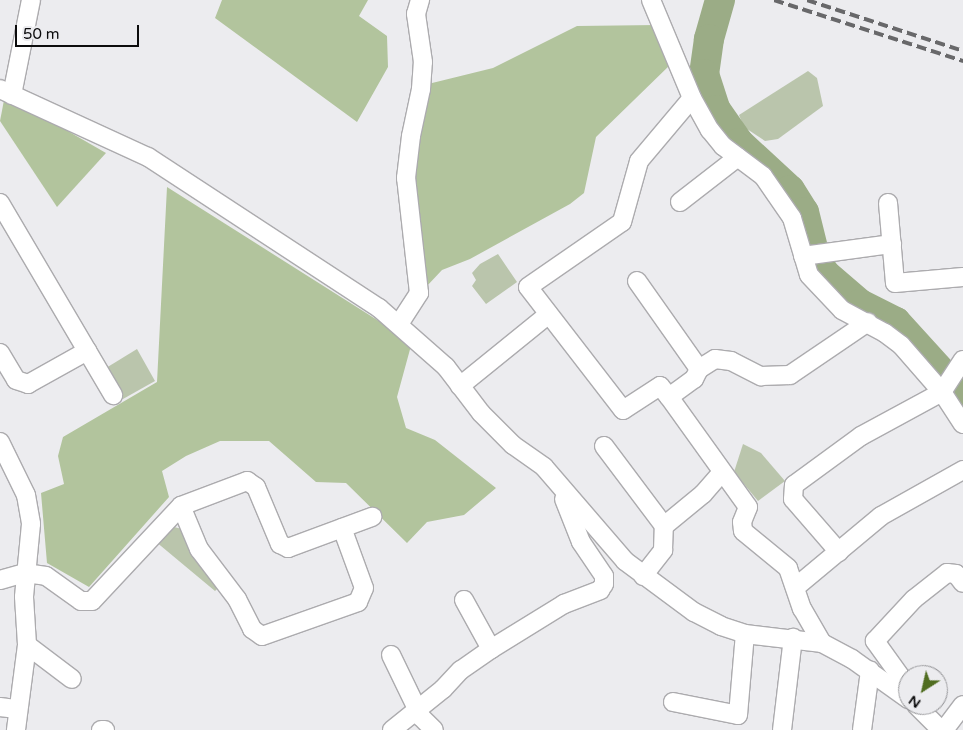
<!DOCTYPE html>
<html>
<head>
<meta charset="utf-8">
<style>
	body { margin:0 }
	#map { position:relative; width:963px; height:730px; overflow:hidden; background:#ececef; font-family:"Varela Round",sans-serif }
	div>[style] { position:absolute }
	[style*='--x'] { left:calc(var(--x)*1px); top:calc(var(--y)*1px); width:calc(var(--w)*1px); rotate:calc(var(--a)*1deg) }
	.green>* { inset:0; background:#bac5ac }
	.forest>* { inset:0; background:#b2c49d }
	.river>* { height:30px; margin:-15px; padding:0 15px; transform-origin:15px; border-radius:15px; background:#9bac86 }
	.roads { filter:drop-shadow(1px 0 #acabae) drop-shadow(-1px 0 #acabae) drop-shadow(0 1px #acabae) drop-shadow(0 -1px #acabae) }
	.minor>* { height:18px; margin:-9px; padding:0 9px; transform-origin:9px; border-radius:9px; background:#fff }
	.rail>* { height:4px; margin-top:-2px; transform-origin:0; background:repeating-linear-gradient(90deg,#68686a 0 10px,transparent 0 15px) }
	span { translate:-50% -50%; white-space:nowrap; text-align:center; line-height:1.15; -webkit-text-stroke:4px #ececef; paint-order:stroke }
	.north { position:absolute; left:898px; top:665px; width:50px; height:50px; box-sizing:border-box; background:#ececef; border:1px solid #929295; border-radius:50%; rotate:215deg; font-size:14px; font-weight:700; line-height:20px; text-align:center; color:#0c0c0d }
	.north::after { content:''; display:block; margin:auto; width:18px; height:22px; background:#506d20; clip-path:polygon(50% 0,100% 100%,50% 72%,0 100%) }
	.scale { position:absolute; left:15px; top:25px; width:124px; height:22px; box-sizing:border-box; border:2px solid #0c0c0d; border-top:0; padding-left:6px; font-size:15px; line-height:18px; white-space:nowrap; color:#0c0c0d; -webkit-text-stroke:4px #ececef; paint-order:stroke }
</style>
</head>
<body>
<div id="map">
	<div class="green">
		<div style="clip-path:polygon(808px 71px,817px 78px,823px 106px,778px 139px,765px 141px,744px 127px,739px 115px)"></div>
		<div style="clip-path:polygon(498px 254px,517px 282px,486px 304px,472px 286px,476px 280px,472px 273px,480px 264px)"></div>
		<div style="clip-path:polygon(137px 349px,155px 381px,123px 399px,106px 368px)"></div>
		<div style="clip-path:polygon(743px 444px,761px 453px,785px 481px,758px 501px,734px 472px)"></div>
		<div style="clip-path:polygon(170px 526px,182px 529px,197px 561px,220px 586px,215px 591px,155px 541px)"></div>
	</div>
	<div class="forest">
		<div style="clip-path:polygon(222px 0,368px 0,359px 16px,387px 36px,388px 67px,357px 122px,215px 18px)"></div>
		<div style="clip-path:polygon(657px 25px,671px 64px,596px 137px,584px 193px,570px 204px,470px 259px,442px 270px,426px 287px,411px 177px,424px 85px,493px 68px,577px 26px)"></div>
		<div style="clip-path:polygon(5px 95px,106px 153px,57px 207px,0 121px)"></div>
		<div style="clip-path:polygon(167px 187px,412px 342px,397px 397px,406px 428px,435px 440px,496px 488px,464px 515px,427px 522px,407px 543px,346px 483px,316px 482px,269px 441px,220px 441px,186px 456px,162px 471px,169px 497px,89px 587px,47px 563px,41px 493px,64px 484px,58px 456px,63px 437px,157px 382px)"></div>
	</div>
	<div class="river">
		<div style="--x:720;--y:0;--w:41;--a:105.8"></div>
		<div style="--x:709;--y:39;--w:35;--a:98"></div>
		<div style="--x:704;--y:74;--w:38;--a:72"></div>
		<div style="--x:716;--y:110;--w:40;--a:55.1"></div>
		<div style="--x:739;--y:143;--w:69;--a:42.7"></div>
		<div style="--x:790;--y:190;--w:26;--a:58"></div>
		<div style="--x:804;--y:212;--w:49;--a:76"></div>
		<div style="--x:816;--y:260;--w:17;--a:57"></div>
		<div style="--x:825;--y:274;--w:46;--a:40.6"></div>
		<div style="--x:860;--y:304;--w:40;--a:26.6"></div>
		<div style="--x:896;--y:322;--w:100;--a:47.8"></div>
	</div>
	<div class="roads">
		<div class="minor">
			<div style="--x:651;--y:0;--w:106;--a:67.3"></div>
			<div style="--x:692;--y:98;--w:37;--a:61"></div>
			<div style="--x:710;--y:130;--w:21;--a:51"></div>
			<div style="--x:723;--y:146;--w:50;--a:36.9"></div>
			<div style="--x:763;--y:176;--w:51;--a:55.4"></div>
			<div style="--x:792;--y:218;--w:59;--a:73.4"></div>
			<div style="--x:809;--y:275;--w:48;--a:46.7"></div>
			<div style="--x:842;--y:310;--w:49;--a:28.1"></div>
			<div style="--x:885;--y:333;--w:20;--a:37"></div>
			<div style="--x:901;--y:345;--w:62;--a:48.9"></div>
			<div style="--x:942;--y:392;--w:38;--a:57"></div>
			<div style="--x:0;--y:89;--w:163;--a:24.7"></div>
			<div style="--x:148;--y:157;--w:276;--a:33.2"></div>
			<div style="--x:379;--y:308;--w:89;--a:41.4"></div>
			<div style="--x:446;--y:367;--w:58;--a:52.7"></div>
			<div style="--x:481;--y:413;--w:45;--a:45"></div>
			<div style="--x:513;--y:445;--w:38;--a:35"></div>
			<div style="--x:544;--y:467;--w:124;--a:49.2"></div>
			<div style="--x:625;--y:561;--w:86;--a:36.5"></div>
			<div style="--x:694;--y:612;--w:30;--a:27"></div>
			<div style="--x:721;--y:626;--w:25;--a:18"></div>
			<div style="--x:745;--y:634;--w:78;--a:6.7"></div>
			<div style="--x:822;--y:643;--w:34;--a:28"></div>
			<div style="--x:852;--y:659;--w:69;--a:35.5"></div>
			<div style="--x:12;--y:95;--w:97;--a:-78.7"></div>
			<div style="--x:680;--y:202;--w:73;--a:-37.8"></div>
			<div style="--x:0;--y:203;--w:223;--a:59.5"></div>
			<div style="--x:888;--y:203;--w:80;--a:85"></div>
			<div style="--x:895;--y:283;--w:68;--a:-5"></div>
			<div style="--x:803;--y:256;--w:90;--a:-7.7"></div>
			<div style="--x:637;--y:281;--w:108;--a:54.8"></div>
			<div style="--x:399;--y:324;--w:37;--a:-57"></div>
			<div style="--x:419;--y:293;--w:116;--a:-96.4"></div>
			<div style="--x:406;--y:178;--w:42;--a:-83.2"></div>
			<div style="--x:411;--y:136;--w:48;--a:-78"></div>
			<div style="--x:421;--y:89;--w:27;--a:-86"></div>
			<div style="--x:423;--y:62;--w:49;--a:-98.3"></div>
			<div style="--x:416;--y:14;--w:15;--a:-74"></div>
			<div style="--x:0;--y:353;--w:31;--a:59"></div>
			<div style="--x:16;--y:380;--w:13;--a:18"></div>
			<div style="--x:28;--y:384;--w:68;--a:-29.2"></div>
			<div style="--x:460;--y:386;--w:114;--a:-39"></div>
			<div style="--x:669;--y:397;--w:14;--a:-129"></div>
			<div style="--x:660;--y:386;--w:44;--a:147"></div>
			<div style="--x:623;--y:410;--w:155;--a:-127.7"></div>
			<div style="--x:528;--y:287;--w:114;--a:-34.7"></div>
			<div style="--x:622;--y:222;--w:63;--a:-74.4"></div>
			<div style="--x:639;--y:161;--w:82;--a:-49.9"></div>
			<div style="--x:0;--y:442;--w:59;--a:63.9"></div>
			<div style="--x:26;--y:495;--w:29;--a:80"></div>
			<div style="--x:31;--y:524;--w:73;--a:95.5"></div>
			<div style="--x:24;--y:597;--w:48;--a:86.4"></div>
			<div style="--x:27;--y:645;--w:86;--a:97.4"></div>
			<div style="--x:604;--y:446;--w:100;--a:53.1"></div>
			<div style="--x:181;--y:506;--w:47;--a:67.3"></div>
			<div style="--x:199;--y:549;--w:63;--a:52.8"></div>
			<div style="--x:237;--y:599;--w:34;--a:63"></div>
			<div style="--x:252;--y:629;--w:12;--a:35"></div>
			<div style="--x:262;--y:636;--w:102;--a:-19.5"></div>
			<div style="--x:358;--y:602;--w:15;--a:-67"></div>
			<div style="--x:364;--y:588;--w:64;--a:-110.1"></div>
			<div style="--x:839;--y:552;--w:70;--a:-131"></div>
			<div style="--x:793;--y:499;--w:14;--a:-86"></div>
			<div style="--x:794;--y:485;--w:83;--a:-36.2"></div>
			<div style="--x:861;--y:436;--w:92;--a:-28.5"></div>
			<div style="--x:942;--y:392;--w:38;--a:-57"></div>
			<div style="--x:643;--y:576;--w:33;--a:-52"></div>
			<div style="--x:663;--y:550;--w:24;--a:-88"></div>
			<div style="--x:664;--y:526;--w:50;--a:-39.4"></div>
			<div style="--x:703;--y:494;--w:28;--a:-49"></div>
			<div style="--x:0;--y:580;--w:26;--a:-16"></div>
			<div style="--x:25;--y:573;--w:21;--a:8"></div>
			<div style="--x:46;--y:576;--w:43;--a:35.5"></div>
			<div style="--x:81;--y:601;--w:11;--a:0"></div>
			<div style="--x:92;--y:601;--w:130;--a:-46.9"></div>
			<div style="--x:181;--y:506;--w:71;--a:-20.7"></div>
			<div style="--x:247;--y:481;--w:11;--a:34"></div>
			<div style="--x:256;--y:487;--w:62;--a:67.2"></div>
			<div style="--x:280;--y:544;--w:9;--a:27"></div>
			<div style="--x:288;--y:548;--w:90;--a:-20.3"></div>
			<div style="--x:797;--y:586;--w:109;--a:-39.8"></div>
			<div style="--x:881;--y:516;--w:94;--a:-29.3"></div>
			<div style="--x:464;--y:600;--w:56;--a:61.1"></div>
			<div style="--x:822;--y:643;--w:39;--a:-120"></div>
			<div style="--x:802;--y:609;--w:43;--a:-108.9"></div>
			<div style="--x:788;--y:568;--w:58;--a:-140.6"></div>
			<div style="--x:743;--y:531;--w:9;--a:-96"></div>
			<div style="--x:742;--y:522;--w:16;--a:-68"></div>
			<div style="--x:748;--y:507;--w:135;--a:-125.7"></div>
			<div style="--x:669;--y:397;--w:31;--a:-36"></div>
			<div style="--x:694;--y:379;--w:11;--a:-63"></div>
			<div style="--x:699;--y:369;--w:19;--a:-32"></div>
			<div style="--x:715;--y:359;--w:16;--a:7"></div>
			<div style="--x:731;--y:361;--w:34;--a:27"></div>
			<div style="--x:761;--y:376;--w:29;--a:-2"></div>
			<div style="--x:790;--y:375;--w:94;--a:-34.2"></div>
			<div style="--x:27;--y:645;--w:56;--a:37.1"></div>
			<div style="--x:391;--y:655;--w:69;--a:64.2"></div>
			<div style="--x:421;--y:717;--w:18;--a:45"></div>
			<div style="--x:908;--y:687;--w:57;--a:-125.7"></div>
			<div style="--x:875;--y:641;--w:57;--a:-47.1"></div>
			<div style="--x:914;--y:599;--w:42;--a:-38.2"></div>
			<div style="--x:947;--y:573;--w:9;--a:6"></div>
			<div style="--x:956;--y:574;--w:11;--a:52"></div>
			<div style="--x:673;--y:702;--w:66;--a:11.3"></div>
			<div style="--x:738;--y:715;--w:81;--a:-85.1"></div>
			<div style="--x:916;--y:705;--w:35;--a:45"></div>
			<div style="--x:0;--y:707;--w:17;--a:7"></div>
			<div style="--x:101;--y:730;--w:4;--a:0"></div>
			<div style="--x:392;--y:730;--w:65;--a:-38.8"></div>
			<div style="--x:443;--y:689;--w:26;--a:-47"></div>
			<div style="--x:461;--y:670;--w:37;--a:-35"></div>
			<div style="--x:491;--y:649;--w:86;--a:-31.7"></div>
			<div style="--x:564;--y:604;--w:39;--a:-21"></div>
			<div style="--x:600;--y:590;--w:7;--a:-56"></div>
			<div style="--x:604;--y:584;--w:8;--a:-90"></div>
			<div style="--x:604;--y:576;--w:41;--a:-124.1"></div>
			<div style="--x:581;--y:542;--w:46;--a:-111.6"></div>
			<div style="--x:782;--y:730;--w:93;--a:-83.2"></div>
			<div style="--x:862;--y:730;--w:60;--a:-82.3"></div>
			<div style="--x:944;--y:730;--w:31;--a:-53"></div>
		</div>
	</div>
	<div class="rail">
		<div style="--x:774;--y:0;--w:199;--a:17.9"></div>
		<div style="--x:807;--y:0;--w:164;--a:18.1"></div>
	</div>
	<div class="north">N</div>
	<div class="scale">50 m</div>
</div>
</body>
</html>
